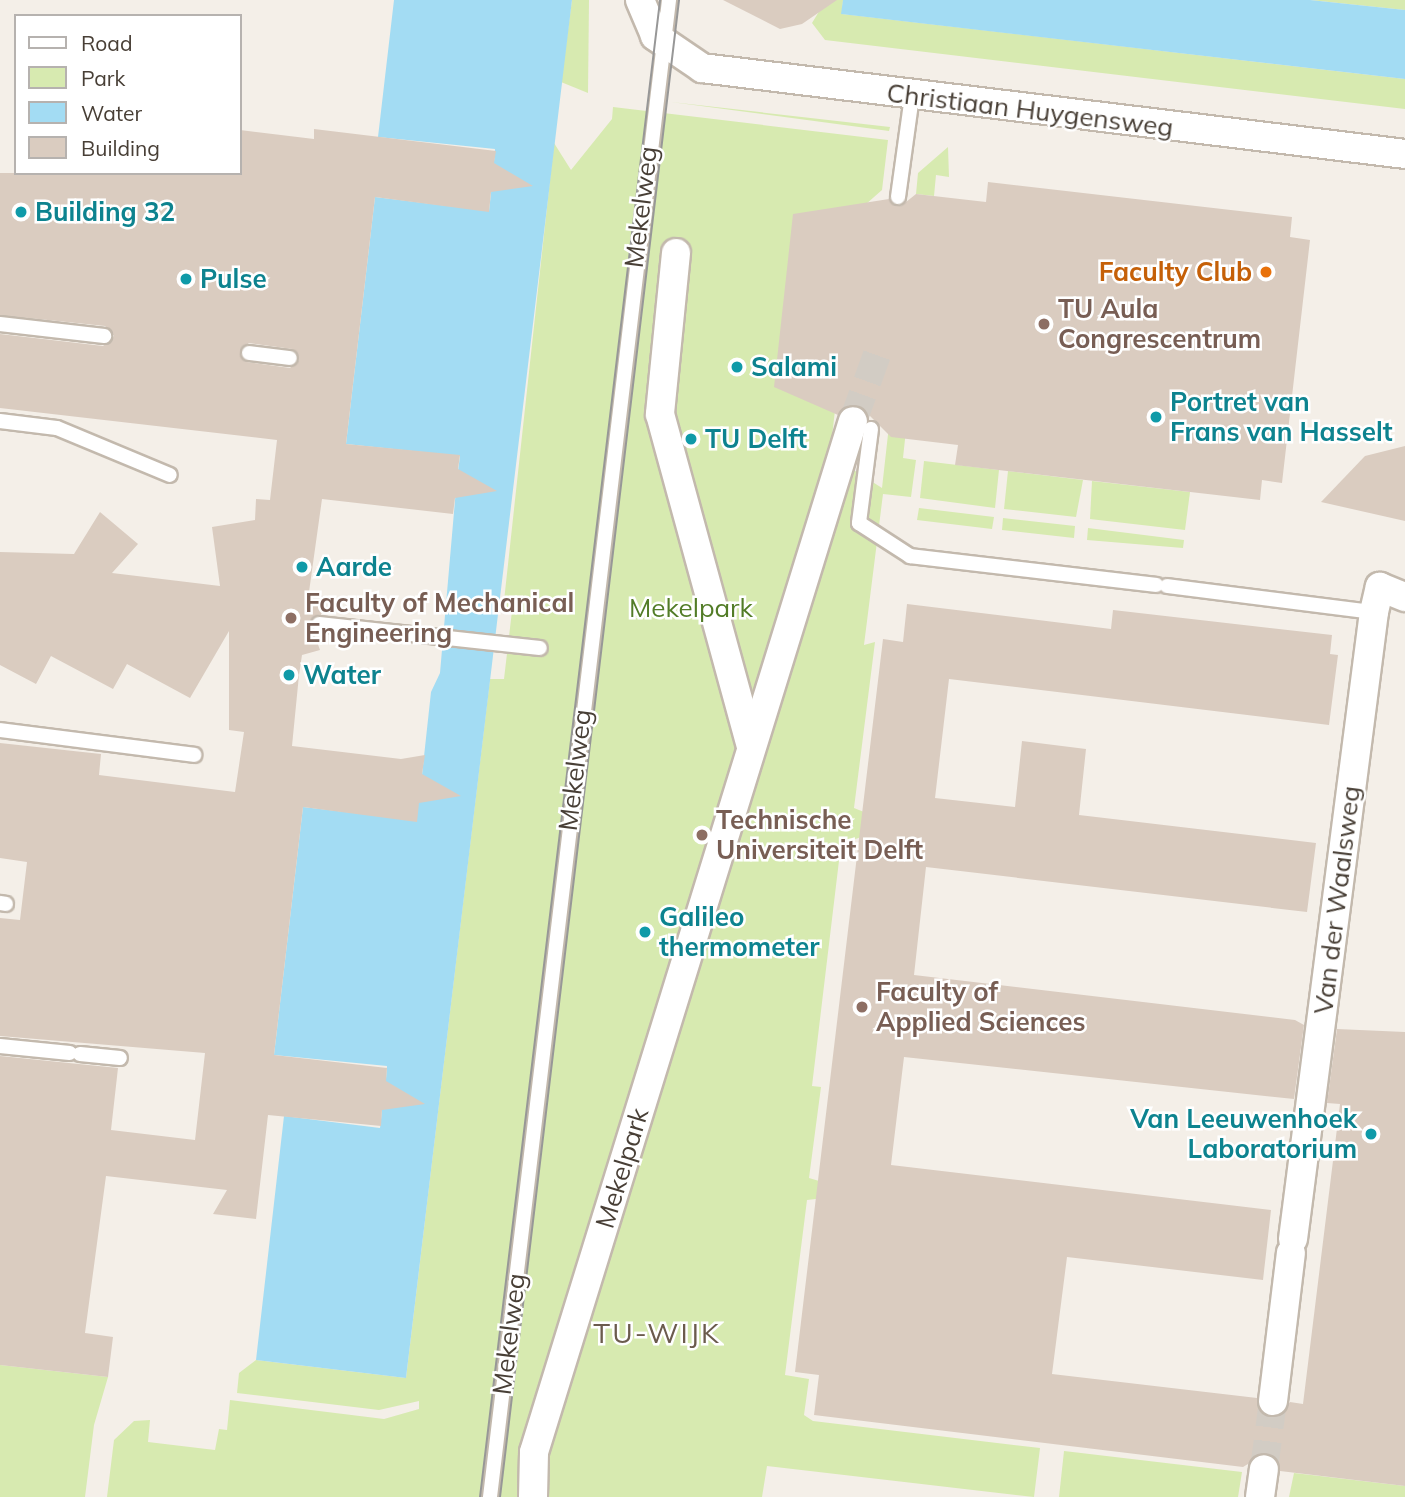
<!DOCTYPE html>
<html>
<head>
<meta charset="utf-8">
<style>
	body { margin:0 }
	#map { position:relative; width:1405px; height:1497px; overflow:hidden; background:#f4efe8; font-family:Mulish,sans-serif }
	div>[style] { position:absolute }
	[style*='--x'] { left:calc(var(--x)*1px); top:calc(var(--y)*1px); width:calc(var(--w)*1px); rotate:calc(var(--a)*1deg) }
	.green>* { inset:0; background:#d7eab0 }
	.water>* { inset:0; background:#a3dcf3 }
	.building>* { inset:0; background:#daccc0 }
	.street-tunnel>* { height:28px; margin-top:-14px; transform-origin:0; background:repeating-linear-gradient(90deg,#d2ccc4 0 28px,transparent 0 42px) }
	.roads { filter:drop-shadow(2px 0 #c3b9ad) drop-shadow(-2px 0 #c3b9ad) drop-shadow(0 2px #c3b9ad) drop-shadow(0 -2px #c3b9ad) }
	.lane>* { height:14px; margin:-7px; padding:0 7px; transform-origin:7px; border-radius:7px; background:#fff }
	.street>* { height:28px; margin:-14px; padding:0 14px; transform-origin:14px; border-radius:14px; background:#fff }
	.tram>* { height:2px; margin:-1px; padding:0 1px; transform-origin:1px; border-radius:1px; background:#979797 }
	.dots>* { width:19px; height:19px; translate:-50% -50%; box-sizing:border-box; border:4px solid #fff; border-radius:50% }
	span { translate:-50% -50%; white-space:nowrap; text-align:center; line-height:1.15; -webkit-text-stroke:5px #fff; paint-order:stroke }
	.street-label { font-size:26px; color:#483f36 }
	.culture-label { font-size:26px; color:#0d838f; font-weight:700 }
	.left { translate:0 -50%; text-align:left }
	.right { translate:-100% -50%; text-align:right }
	.food-label { font-size:26px; color:#c56008; font-weight:700 }
	.education-label { font-size:26px; color:#785e54; font-weight:700 }
	.park-label { font-size:26px; color:#527c27 }
	.neighbourhood-label { font-size:28px; color:#6b5b4d; letter-spacing:2px }
	.legend { position:absolute; left:14px; top:14px; width:228px; height:161px; box-sizing:border-box; background:#fff; border:2px solid #b6b2af; margin:0; padding:9px 12px; list-style:none; font-size:21px; color:#483f36 }
	.legend li { display:flex; align-items:center; gap:14px; height:35px }
	.legend b { width:35px; border:2px solid #b6b2af }
</style>
</head>
<body>
<div id="map">
	<div class="green">
		<div style="clip-path:polygon(572px 0,589px 0,588px 93px,561px 82px)"></div>
		<div style="clip-path:polygon(826px 0,843px 0,842px 14px,1405px 79px,1405px 109px,825px 40px,812px 23px)"></div>
		<div style="clip-path:polygon(1310px 0,1405px 0,1405px 10px)"></div>
		<div style="clip-path:polygon(671px 102px,890px 127px,889px 131px)"></div>
		<div style="clip-path:polygon(613px 107px,888px 140px,882px 190px,857px 212px,830px 455px,882px 488px,896px 363px,913px 365px,903px 458px,916px 460px,911px 497px,883px 494px,864px 645px,875px 642px,854px 808px,869px 814px,867px 835px,841px 844px,812px 1086px,821px 1087px,809px 1178px,826px 1183px,824px 1198px,807px 1200px,785px 1375px,809px 1379px,804px 1415px,813px 1421px,1040px 1448px,1034px 1497px,767px 1466px,762px 1497px,107px 1497px,114px 1440px,134px 1421px,150px 1420px,148px 1442px,215px 1450px,219px 1429px,227px 1430px,230px 1400px,384px 1419px,419px 1409px,419px 1401px,379px 1410px,237px 1393px,239px 1373px,256px 1360px,406px 1378px,490px 679px,504px 679px,512px 611px,503px 610px,554px 143px,571px 170px,612px 119px)"></div>
		<div style="clip-path:polygon(948px 147px,949px 177px,936px 175px,934px 196px,916px 194px,918px 173px)"></div>
		<div style="clip-path:polygon(924px 461px,999px 470px,995px 508px,920px 498px)"></div>
		<div style="clip-path:polygon(1008px 471px,1083px 480px,1076px 517px,1004px 509px)"></div>
		<div style="clip-path:polygon(1092px 481px,1190px 492px,1185px 530px,1090px 519px)"></div>
		<div style="clip-path:polygon(919px 508px,994px 517px,992px 529px,917px 520px)"></div>
		<div style="clip-path:polygon(1003px 518px,1075px 526px,1074px 538px,1002px 530px)"></div>
		<div style="clip-path:polygon(1088px 528px,1184px 540px,1183px 548px,1087px 540px)"></div>
		<div style="clip-path:polygon(0 1365px,108px 1377px,94px 1425px,85px 1497px,0 1497px)"></div>
		<div style="clip-path:polygon(1064px 1451px,1242px 1472px,1238px 1497px,1059px 1497px)"></div>
		<div style="clip-path:polygon(1294px 1473px,1405px 1486px,1405px 1497px,1289px 1497px)"></div>
	</div>
	<div class="water">
		<div style="clip-path:polygon(394px 0,572px 0,406px 1378px,256px 1360px,284px 1116px,380px 1128px,383px 1102px,403px 1106px,385px 1092px,387px 1066px,274px 1055px,303px 807px,414px 820px,420px 794px,442px 786px,421px 784px,431px 692px,440px 673px,456px 489px,477px 480px,457px 479px,460px 456px,346px 444px,375px 197px,489px 211px,492px 184px,514px 176px,493px 174px,495px 149px,378px 137px)"></div>
		<div style="clip-path:polygon(843px 0,1310px 0,1405px 10px,1405px 79px,841px 14px)"></div>
	</div>
	<div class="building">
		<div style="clip-path:polygon(723px 0,837px 0,802px 24px,780px 29px)"></div>
		<div style="clip-path:polygon(evenodd,314px 129px,496px 151px,494px 163px,533px 186px,491px 192px,489px 212px,375px 197px,346px 444px,460px 455px,458px 469px,497px 491px,455px 498px,453px 514px,322px 499px,309px 592px,326px 597px,321px 615px,310px 622px,320px 650px,302px 655px,299px 675px,292px 746px,401px 759px,425px 755px,422px 774px,461px 796px,419px 803px,417px 822px,303px 807px,274px 1055px,387px 1068px,386px 1081px,425px 1104px,382px 1110px,381px 1126px,268px 1115px,256px 1219px,213px 1214px,227px 1190px,106px 1176px,85px 1333px,113px 1337px,108px 1377px,0 1365px,0 1056px,118px 1068px,111px 1130px,195px 1140px,205px 1053px,0 1036px,0 918px,20px 920px,27px 862px,0 858px,0 743px,101px 754px,99px 775px,235px 792px,244px 732px,229px 730px,229px 631px,190px 698px,127px 664px,113px 689px,51px 656px,36px 684px,0 665px,0 552px,74px 554px,100px 512px,138px 544px,112px 573px,220px 586px,212px 527px,255px 520px,256px 499px,270px 500px,277px 440px,0 408px,0 334px,103px 346px,114px 336px,105px 326px,0 315px,0 173px,240px 173px,240px 130px,314px 139px,314px 129px,249px 343px,292px 349px,299px 360px,290px 368px,247px 362px,240px 351px,249px 343px)"></div>
		<div style="clip-path:polygon(988px 182px,1292px 217px,1290px 237px,1310px 240px,1282px 483px,1262px 480px,1260px 500px,955px 465px,958px 445px,891px 437px,859px 405px,838px 415px,774px 387px,793px 214px,889px 199px,901px 206px,916px 194px,986px 202px)"></div>
		<div style="clip-path:polygon(1405px 446px,1405px 521px,1321px 502px,1365px 456px)"></div>
		<div style="clip-path:polygon(907px 604px,1111px 629px,1113px 610px,1332px 635px,1330px 654px,1338px 655px,1329px 725px,949px 679px,935px 798px,1015px 807px,1022px 741px,1086px 749px,1079px 815px,1316px 843px,1307px 912px,926px 867px,914px 975px,1295px 1020px,1304px 1025px,1294px 1099px,904px 1057px,891px 1165px,1271px 1210px,1263px 1280px,1067px 1257px,1052px 1374px,1257px 1398px,1263px 1414px,1279px 1416px,1290px 1402px,1303px 1404px,1340px 1104px,1327px 1103px,1337px 1029px,1405px 1032px,1405px 1486px,1280px 1471px,1266px 1453px,1243px 1467px,814px 1415px,819px 1375px,795px 1372px,883px 639px,903px 642px)"></div>
	</div>
	<div class="street-tunnel">
		<div style="--x:853;--y:421;--w:77;--a:-70.1"></div>
		<div style="--x:1264;--y:1469;--w:69;--a:-82.5"></div>
	</div>
	<div class="roads">
		<div class="lane">
			<div style="--x:898;--y:197;--w:102;--a:-82.1"></div>
			<div style="--x:0;--y:324;--w:105;--a:6.6"></div>
			<div style="--x:249;--y:353;--w:41;--a:7"></div>
			<div style="--x:0;--y:421;--w:57;--a:7"></div>
			<div style="--x:57;--y:428;--w:122;--a:22.6"></div>
			<div style="--x:871;--y:429;--w:95;--a:97.3"></div>
			<div style="--x:859;--y:523;--w:61;--a:32.9"></div>
			<div style="--x:910;--y:556;--w:248;--a:6.7"></div>
			<div style="--x:1167;--y:586;--w:209;--a:7.2"></div>
			<div style="--x:319;--y:624;--w:222;--a:6.2"></div>
			<div style="--x:0;--y:730;--w:196;--a:7.3"></div>
			<div style="--x:0;--y:903;--w:6;--a:9"></div>
			<div style="--x:0;--y:1046;--w:70;--a:5.7"></div>
			<div style="--x:80;--y:1054;--w:40;--a:5.7"></div>
			<div style="--x:490;--y:1497;--w:1508;--a:-83.18"></div>
		</div>
		<div class="street">
			<div style="--x:640;--y:0;--w:39;--a:67"></div>
			<div style="--x:655;--y:36;--w:57;--a:34.2"></div>
			<div style="--x:702;--y:68;--w:708;--a:6.97"></div>
			<div style="--x:676;--y:253;--w:162;--a:95.7"></div>
			<div style="--x:660;--y:414;--w:344;--a:74.7"></div>
			<div style="--x:1293;--y:1239;--w:632;--a:-82.64"></div>
			<div style="--x:1374;--y:612;--w:26;--a:-77"></div>
			<div style="--x:1380;--y:587;--w:27;--a:22"></div>
			<div style="--x:1273;--y:1401;--w:149;--a:-83.1"></div>
			<div style="--x:533;--y:1497;--w:45;--a:-88.7"></div>
			<div style="--x:534;--y:1452;--w:1079;--a:-72.81"></div>
			<div style="--x:1260;--y:1497;--w:28;--a:-82"></div>
		</div>
	</div>
	<div class="tram">
		<div style="--x:480;--y:1497;--w:1508;--a:-83.14"></div>
		<div style="--x:500;--y:1497;--w:1508;--a:-83.18"></div>
	</div>
	<div class="dots">
		<div style="left:21px;top:212px;background:#0f9aa8"></div>
		<div style="left:1266px;top:272px;background:#e8710a"></div>
		<div style="left:186px;top:279px;background:#0f9aa8"></div>
		<div style="left:1044px;top:324px;background:#8d6e63"></div>
		<div style="left:737px;top:367px;background:#0f9aa8"></div>
		<div style="left:1156px;top:417px;background:#0f9aa8"></div>
		<div style="left:691px;top:439px;background:#0f9aa8"></div>
		<div style="left:302px;top:567px;background:#0f9aa8"></div>
		<div style="left:291px;top:618px;background:#8d6e63"></div>
		<div style="left:289px;top:675px;background:#0f9aa8"></div>
		<div style="left:702px;top:835px;background:#8d6e63"></div>
		<div style="left:645px;top:932px;background:#0f9aa8"></div>
		<div style="left:862px;top:1007px;background:#8d6e63"></div>
		<div style="left:1371px;top:1134px;background:#0f9aa8"></div>
	</div>
	<div class="street-label">
		<span style="left:1030px;top:110px;rotate:7deg">Christiaan Huygensweg</span>
		<span style="left:641px;top:207px;rotate:-83deg">Mekelweg</span>
		<span style="left:575px;top:770px;rotate:-83deg">Mekelweg</span>
		<span style="left:1337px;top:900px;rotate:-83deg">Van der Waalsweg</span>
		<span style="left:622px;top:1168px;rotate:-73deg">Mekelpark</span>
		<span style="left:509px;top:1334px;rotate:-83deg">Mekelweg</span>
	</div>
	<div class="culture-label">
		<span class="left" style="left:35px;top:212px">Building 32</span>
		<span class="left" style="left:200px;top:279px">Pulse</span>
		<span class="left" style="left:751px;top:367px">Salami</span>
		<span class="left" style="left:1170px;top:417px">Portret van<br>Frans van Hasselt</span>
		<span class="left" style="left:705px;top:439px">TU Delft</span>
		<span class="left" style="left:316px;top:567px">Aarde</span>
		<span class="left" style="left:303px;top:675px">Water</span>
		<span class="left" style="left:659px;top:932px">Galileo<br>thermometer</span>
		<span class="right" style="left:1357px;top:1134px">Van Leeuwenhoek<br>Laboratorium</span>
	</div>
	<div class="food-label">
		<span class="right" style="left:1252px;top:272px">Faculty Club</span>
	</div>
	<div class="education-label">
		<span class="left" style="left:1058px;top:324px">TU Aula<br>Congrescentrum</span>
		<span class="left" style="left:305px;top:618px">Faculty of Mechanical<br>Engineering</span>
		<span class="left" style="left:716px;top:835px">Technische<br>Universiteit Delft</span>
		<span class="left" style="left:876px;top:1007px">Faculty of<br>Applied Sciences</span>
	</div>
	<div class="park-label">
		<span style="left:691px;top:608px">Mekelpark</span>
	</div>
	<div class="neighbourhood-label">
		<span style="left:657px;top:1333px">TU-WIJK</span>
	</div>
	<ul class="legend">
	<li><b style="height:9px;background:#fff"></b>Road</li>
	<li><b style="height:19px;background:#d7eab0"></b>Park</li>
	<li><b style="height:19px;background:#a3dcf3"></b>Water</li>
	<li><b style="height:19px;background:#daccc0"></b>Building</li>
	</ul>
</div>
</body>
</html>
